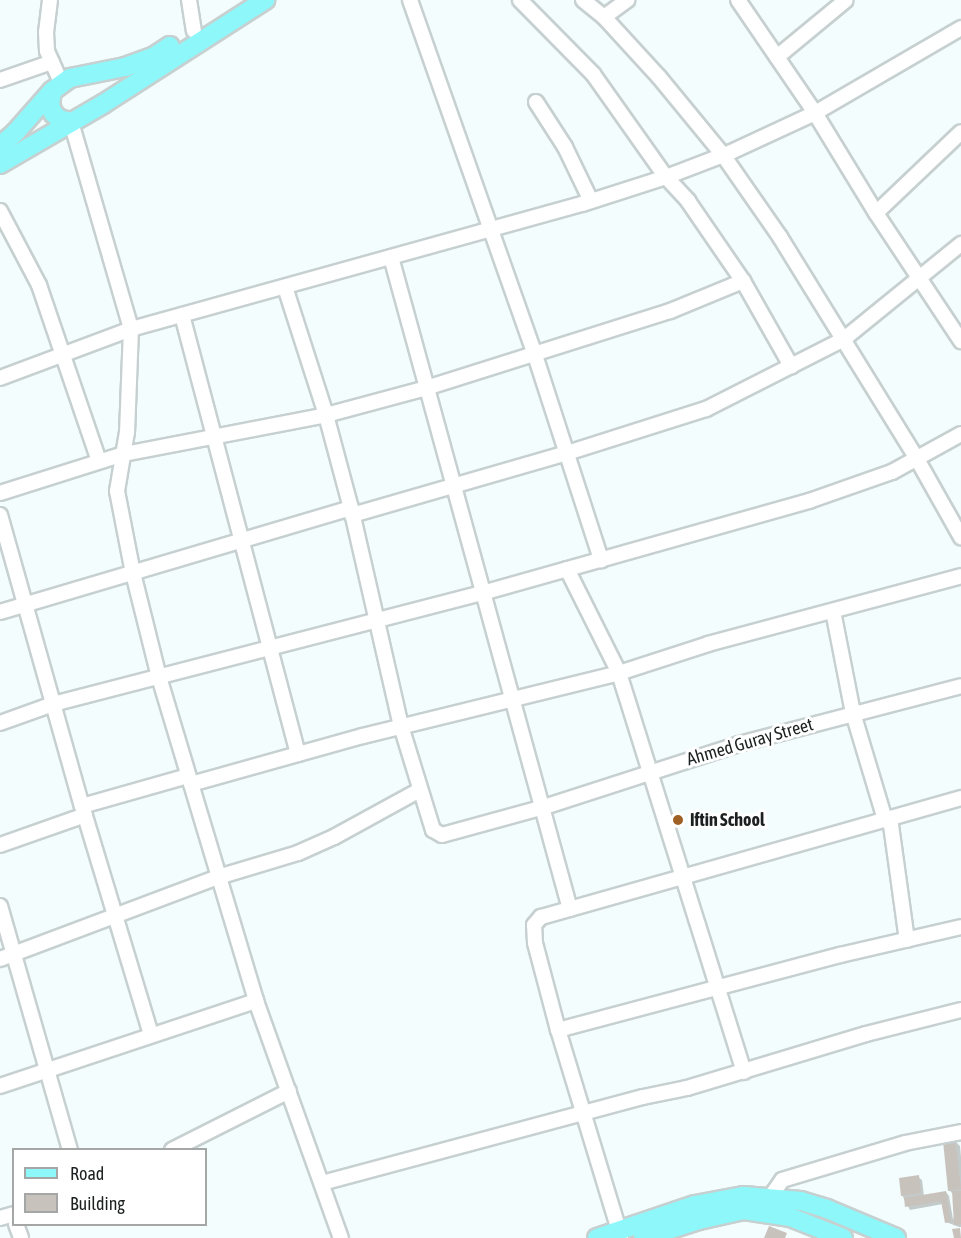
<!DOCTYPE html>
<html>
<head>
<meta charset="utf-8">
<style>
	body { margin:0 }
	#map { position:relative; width:961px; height:1238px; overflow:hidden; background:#f4fdfd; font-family:"Asap Condensed",sans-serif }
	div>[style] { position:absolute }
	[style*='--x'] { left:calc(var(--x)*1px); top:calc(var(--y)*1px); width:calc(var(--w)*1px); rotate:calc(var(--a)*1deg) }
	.shadow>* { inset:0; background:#0003 }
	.building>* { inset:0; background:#c8c2bd }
	.roads { filter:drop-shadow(2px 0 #c7d0d0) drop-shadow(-2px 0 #c7d0d0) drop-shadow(0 2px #c7d0d0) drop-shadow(0 -2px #c7d0d0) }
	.minor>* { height:14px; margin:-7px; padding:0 7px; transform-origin:7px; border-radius:7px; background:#fff }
	.major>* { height:18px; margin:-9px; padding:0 9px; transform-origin:9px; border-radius:9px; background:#8ef7fa }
	.dots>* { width:16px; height:16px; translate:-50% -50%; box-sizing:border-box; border:3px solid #fff; border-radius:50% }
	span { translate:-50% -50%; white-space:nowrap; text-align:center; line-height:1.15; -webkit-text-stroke:6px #fff; paint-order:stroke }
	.street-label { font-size:18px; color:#1d2020 }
	.poi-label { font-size:18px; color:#1d2020; font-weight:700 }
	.left { translate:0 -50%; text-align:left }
	.legend { position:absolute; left:12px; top:1148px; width:195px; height:78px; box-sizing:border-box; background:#fff; border:2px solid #a5a6a6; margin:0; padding:8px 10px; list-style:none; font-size:18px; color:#1d2020 }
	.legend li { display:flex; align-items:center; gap:12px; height:30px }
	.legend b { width:30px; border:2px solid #a5a6a6 }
</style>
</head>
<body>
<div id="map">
	<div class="shadow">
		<div style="clip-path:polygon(955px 1141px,960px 1146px,961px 1157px,961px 1227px,959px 1227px,946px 1222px,943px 1204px,910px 1210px,902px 1195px,918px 1177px,922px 1180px,924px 1196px,946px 1192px,949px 1196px,953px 1219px,955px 1218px,953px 1194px,949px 1190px)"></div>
	</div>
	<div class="building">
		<div style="clip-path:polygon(955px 1140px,961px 1189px,948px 1191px,943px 1141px)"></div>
		<div style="clip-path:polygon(919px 1175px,921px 1193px,901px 1196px,899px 1178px)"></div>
		<div style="clip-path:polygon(946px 1191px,951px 1222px,945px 1223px,941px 1201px,905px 1207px,904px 1198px)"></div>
		<div style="clip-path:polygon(952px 1191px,961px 1191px,961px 1224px,954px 1225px)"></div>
		<div style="clip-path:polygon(769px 1226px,787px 1233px,785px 1238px,764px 1238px)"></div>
		<div style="clip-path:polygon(960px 1228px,961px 1238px,954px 1238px,952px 1229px)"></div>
	</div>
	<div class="roads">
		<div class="minor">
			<div style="--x:50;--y:0;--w:32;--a:97"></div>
			<div style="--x:46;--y:32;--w:19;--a:87"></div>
			<div style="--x:47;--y:51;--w:35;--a:66"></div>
			<div style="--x:189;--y:0;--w:31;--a:81"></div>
			<div style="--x:410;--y:0;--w:373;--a:70.6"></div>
			<div style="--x:534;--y:352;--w:219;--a:72.1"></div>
			<div style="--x:520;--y:0;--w:104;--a:45.4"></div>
			<div style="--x:593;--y:74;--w:126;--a:54.7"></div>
			<div style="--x:666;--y:177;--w:33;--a:47"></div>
			<div style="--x:688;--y:201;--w:97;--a:55.5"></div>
			<div style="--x:743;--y:281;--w:98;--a:60.5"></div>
			<div style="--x:583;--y:0;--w:27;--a:39"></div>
			<div style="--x:604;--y:17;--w:81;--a:47.5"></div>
			<div style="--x:659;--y:77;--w:101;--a:50.6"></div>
			<div style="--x:723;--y:155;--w:100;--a:55.2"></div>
			<div style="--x:780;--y:237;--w:261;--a:58.3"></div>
			<div style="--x:917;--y:459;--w:90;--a:60.6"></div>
			<div style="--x:738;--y:0;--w:137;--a:55.7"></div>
			<div style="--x:815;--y:113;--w:117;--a:58.6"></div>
			<div style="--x:876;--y:213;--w:154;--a:56.4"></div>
			<div style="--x:604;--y:17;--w:29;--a:-36"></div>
			<div style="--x:777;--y:57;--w:89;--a:-39.6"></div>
			<div style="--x:0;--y:80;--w:55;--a:-19.1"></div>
			<div style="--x:536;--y:102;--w:54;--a:57.2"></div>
			<div style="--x:565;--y:147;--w:60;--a:64.3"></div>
			<div style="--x:71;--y:122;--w:216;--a:73.8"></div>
			<div style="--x:131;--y:329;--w:103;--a:92.2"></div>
			<div style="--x:127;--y:432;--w:60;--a:99.6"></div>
			<div style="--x:117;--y:491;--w:84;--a:79"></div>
			<div style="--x:133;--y:573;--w:107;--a:76"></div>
			<div style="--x:159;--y:677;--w:338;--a:73.3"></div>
			<div style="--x:256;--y:1001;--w:252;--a:70.3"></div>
			<div style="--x:0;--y:211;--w:84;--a:62.2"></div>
			<div style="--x:39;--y:285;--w:186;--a:71.2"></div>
			<div style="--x:876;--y:213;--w:117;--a:-43.6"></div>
			<div style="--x:391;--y:257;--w:676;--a:74.65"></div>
			<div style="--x:285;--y:287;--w:134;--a:72.2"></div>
			<div style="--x:326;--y:415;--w:96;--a:75"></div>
			<div style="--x:351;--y:508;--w:224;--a:77.1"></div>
			<div style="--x:401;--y:726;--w:109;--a:72.9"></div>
			<div style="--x:433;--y:830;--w:10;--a:29"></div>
			<div style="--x:442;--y:835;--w:103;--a:-15.3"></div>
			<div style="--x:541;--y:808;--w:208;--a:-17.9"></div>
			<div style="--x:739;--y:744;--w:229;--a:-14.6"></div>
			<div style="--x:182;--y:315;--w:454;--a:75.2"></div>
			<div style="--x:0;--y:378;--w:140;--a:-20.5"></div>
			<div style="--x:131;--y:329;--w:468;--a:-15.5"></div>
			<div style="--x:582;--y:204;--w:88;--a:-17.8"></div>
			<div style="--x:666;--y:177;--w:70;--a:-21"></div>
			<div style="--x:731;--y:152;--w:93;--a:-24.9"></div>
			<div style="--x:815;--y:113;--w:169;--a:-30.2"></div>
			<div style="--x:0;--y:493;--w:130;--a:-17.5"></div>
			<div style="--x:124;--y:454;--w:206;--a:-10.9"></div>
			<div style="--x:326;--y:415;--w:104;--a:-15.1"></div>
			<div style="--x:426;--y:388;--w:256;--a:-17.5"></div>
			<div style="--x:670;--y:311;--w:79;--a:-22.3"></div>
			<div style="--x:0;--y:515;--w:302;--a:74.3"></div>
			<div style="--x:82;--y:806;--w:239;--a:73.2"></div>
			<div style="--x:352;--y:515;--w:224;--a:-16.1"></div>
			<div style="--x:567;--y:453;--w:146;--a:-17.6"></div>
			<div style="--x:706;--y:409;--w:155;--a:-26.9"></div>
			<div style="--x:844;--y:339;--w:151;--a:-39.1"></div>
			<div style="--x:567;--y:569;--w:116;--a:63.4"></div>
			<div style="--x:619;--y:673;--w:418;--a:72.6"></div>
			<div style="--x:833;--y:611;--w:104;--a:78.9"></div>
			<div style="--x:853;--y:713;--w:112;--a:73.3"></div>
			<div style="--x:0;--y:612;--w:366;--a:-16.5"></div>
			<div style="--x:0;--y:723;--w:56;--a:-19.7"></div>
			<div style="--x:53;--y:704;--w:443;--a:-14.5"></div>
			<div style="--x:482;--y:593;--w:340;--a:-15.7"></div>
			<div style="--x:809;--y:501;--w:88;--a:-19.3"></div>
			<div style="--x:892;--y:472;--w:79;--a:-28.8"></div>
			<div style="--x:191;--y:784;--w:179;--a:-15.6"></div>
			<div style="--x:363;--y:736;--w:264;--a:-13.8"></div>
			<div style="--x:619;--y:673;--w:94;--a:-18"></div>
			<div style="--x:708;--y:644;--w:262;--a:-15"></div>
			<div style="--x:82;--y:806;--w:110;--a:-15.8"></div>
			<div style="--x:890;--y:818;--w:123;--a:82.1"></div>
			<div style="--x:0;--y:845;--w:90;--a:-19.4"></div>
			<div style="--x:0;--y:906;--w:254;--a:74"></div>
			<div style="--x:0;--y:959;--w:233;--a:-20.6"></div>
			<div style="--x:218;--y:877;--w:84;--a:-16.7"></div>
			<div style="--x:298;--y:853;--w:39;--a:-24"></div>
			<div style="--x:334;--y:837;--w:98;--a:-28.7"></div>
			<div style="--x:558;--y:1030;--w:292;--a:-14.9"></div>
			<div style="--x:840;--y:955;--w:124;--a:-13"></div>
			<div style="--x:0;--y:1086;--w:270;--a:-18.4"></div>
			<div style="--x:172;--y:1150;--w:131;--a:-26.8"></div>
			<div style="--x:322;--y:1183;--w:332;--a:-15"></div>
			<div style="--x:643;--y:1097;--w:45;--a:-11.6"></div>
			<div style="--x:687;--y:1088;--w:187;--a:-16.8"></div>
			<div style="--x:866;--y:1034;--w:98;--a:-14.2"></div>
			<div style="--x:771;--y:1196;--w:19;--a:-55"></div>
			<div style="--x:782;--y:1180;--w:128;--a:-16.7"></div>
			<div style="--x:905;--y:1143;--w:57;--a:-11.1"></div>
			<div style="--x:0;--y:1218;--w:15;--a:-16"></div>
			<div style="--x:16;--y:1224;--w:15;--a:70"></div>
			<div style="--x:621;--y:1237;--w:216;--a:-106.9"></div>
			<div style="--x:558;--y:1030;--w:90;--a:-104.8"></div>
			<div style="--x:535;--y:943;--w:18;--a:-93"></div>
			<div style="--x:534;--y:925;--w:11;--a:-49"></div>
			<div style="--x:541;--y:917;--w:437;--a:-15.8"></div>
		</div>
		<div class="major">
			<div style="--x:52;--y:91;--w:14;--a:98"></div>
			<div style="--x:50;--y:105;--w:9;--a:69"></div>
			<div style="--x:53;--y:113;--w:8;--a:45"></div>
			<div style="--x:59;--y:119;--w:12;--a:14"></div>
			<div style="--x:0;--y:146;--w:20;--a:-41"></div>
			<div style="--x:15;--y:133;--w:56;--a:-48.6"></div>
			<div style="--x:52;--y:91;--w:22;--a:-36"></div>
			<div style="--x:70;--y:78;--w:56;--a:-11.3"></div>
			<div style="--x:125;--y:67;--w:30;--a:-20"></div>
			<div style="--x:153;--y:57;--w:20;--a:-33"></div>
			<div style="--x:0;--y:164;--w:119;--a:-30.2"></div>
			<div style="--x:103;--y:104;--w:193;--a:-32.7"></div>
			<div style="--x:597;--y:1238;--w:103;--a:-18.6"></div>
			<div style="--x:695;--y:1205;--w:50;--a:-10.4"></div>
			<div style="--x:744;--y:1196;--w:57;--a:5"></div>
			<div style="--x:801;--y:1201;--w:27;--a:17"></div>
			<div style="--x:827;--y:1209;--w:75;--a:22.8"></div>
			<div style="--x:643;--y:1238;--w:59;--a:-17.8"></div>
			<div style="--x:699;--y:1220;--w:46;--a:-12.5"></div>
			<div style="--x:744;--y:1210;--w:47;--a:8.7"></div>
			<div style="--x:790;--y:1217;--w:57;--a:21.6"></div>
		</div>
	</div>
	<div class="dots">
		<div style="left:678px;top:820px;background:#9e6025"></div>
	</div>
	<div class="street-label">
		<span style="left:750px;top:742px;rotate:-16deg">Ahmed Guray Street</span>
	</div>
	<div class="poi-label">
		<span class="left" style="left:690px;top:820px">Iftin School</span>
	</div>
	<ul class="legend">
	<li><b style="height:8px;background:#8ef7fa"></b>Road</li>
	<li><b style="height:16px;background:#c8c2bd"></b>Building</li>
	</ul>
</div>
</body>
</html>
